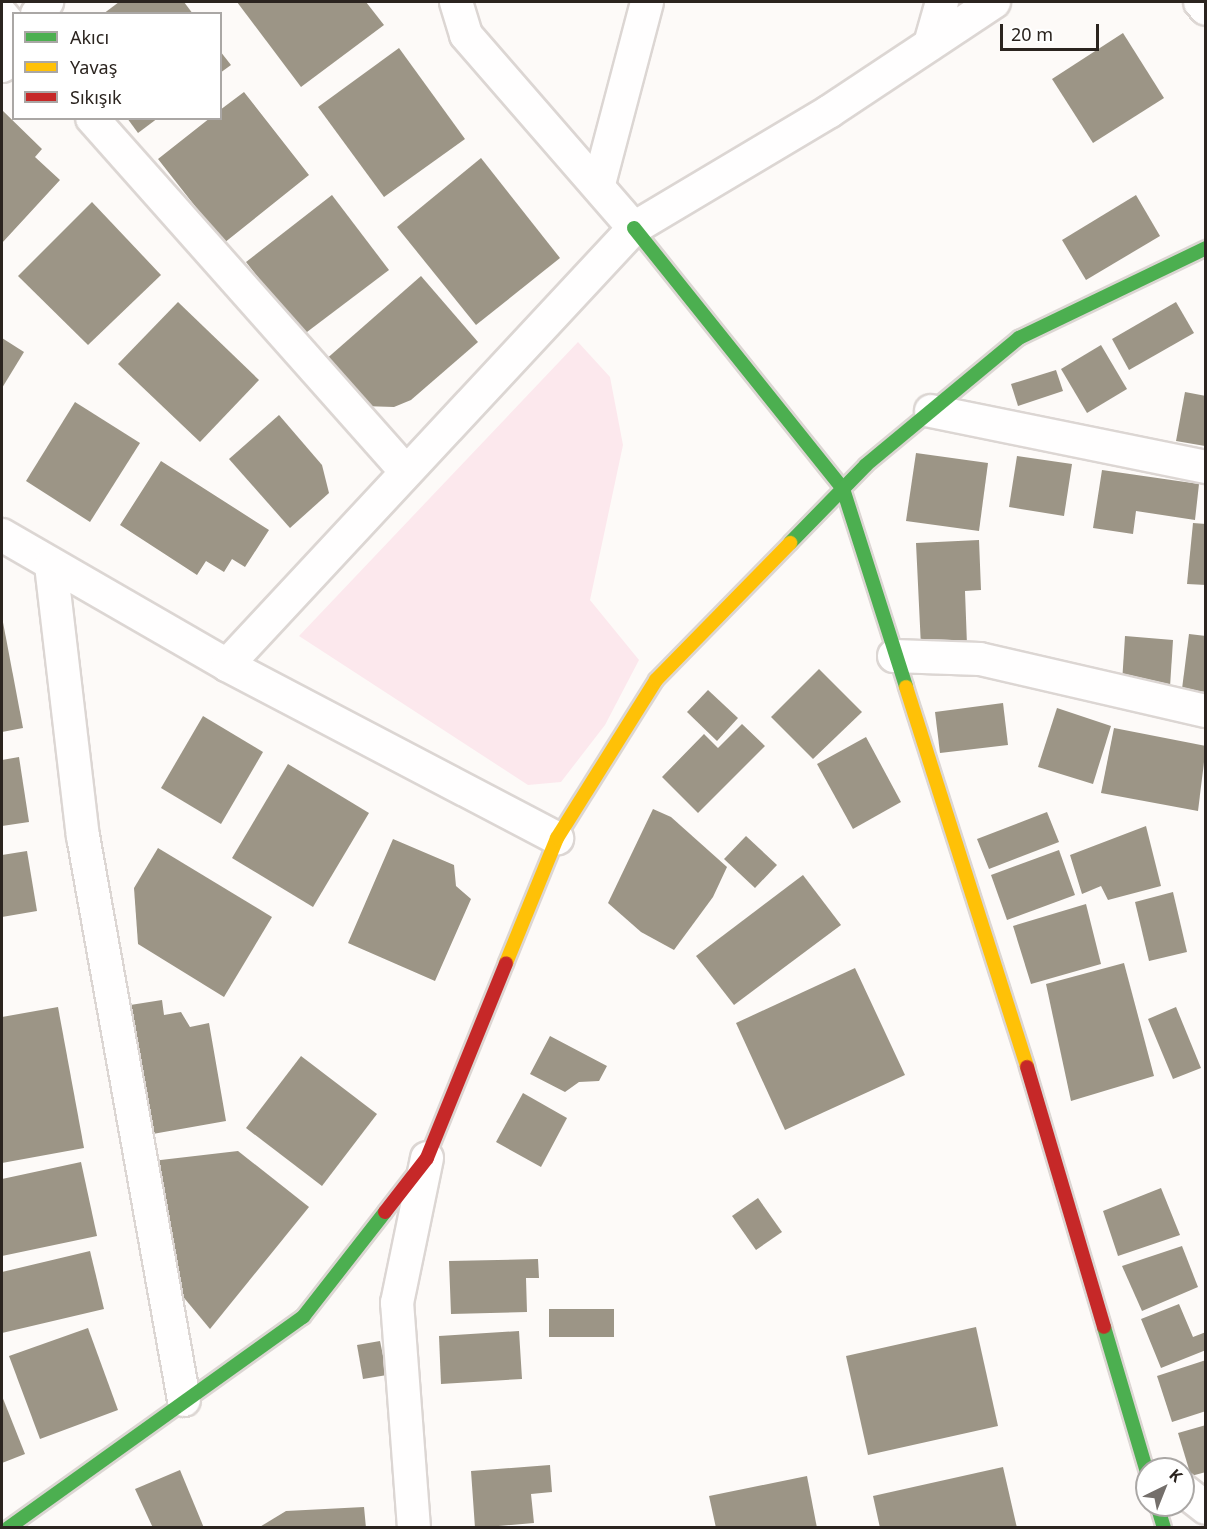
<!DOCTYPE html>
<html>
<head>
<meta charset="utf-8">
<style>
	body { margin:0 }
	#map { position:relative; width:1207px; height:1529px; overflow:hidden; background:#fdfaf8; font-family:"Noto Sans",sans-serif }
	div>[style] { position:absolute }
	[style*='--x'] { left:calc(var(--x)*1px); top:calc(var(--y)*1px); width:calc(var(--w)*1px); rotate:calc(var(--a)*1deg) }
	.green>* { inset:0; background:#fce8ed }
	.building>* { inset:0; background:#9c9586 }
	.roads { filter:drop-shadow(2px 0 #dcd6d3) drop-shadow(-2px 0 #dcd6d3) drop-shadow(0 2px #dcd6d3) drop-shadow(0 -2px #dcd6d3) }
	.street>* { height:32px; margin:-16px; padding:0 16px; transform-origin:16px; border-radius:16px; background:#fffefe }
	.fast>* { height:14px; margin:-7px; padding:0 7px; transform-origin:7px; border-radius:7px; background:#4caf50 }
	.slow>* { height:14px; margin:-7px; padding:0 7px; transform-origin:7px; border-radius:7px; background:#ffc107 }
	.jam>* { height:14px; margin:-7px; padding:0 7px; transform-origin:7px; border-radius:7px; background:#c62828 }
	span { translate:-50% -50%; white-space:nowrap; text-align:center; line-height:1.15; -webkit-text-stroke:6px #fff; paint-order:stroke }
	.frame { position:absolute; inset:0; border:3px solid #2b241f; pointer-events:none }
	.legend { position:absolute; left:12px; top:12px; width:210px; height:108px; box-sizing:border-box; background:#fff; border:2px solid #aaa7a5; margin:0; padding:8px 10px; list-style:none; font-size:18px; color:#2b241f }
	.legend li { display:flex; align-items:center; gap:12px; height:30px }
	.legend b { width:30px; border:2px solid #aaa7a5 }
	.north { position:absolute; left:1135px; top:1457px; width:60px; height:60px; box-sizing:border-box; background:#fff; border:2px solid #aaa7a5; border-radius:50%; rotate:43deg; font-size:16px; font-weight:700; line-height:24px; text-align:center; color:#2b241f }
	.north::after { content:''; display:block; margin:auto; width:21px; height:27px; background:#746f6b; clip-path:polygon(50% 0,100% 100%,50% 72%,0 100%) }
	.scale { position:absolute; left:1000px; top:24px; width:99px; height:27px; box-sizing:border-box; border:3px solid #2b241f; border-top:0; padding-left:8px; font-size:18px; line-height:21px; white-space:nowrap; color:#2b241f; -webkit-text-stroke:4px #fff; paint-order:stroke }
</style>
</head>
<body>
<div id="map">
	<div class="green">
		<div style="clip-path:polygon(578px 342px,610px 377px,623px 445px,590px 600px,639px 660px,605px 725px,561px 782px,528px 785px,299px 636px)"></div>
	</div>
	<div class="building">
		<div style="clip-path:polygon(119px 2px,184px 2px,193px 14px,103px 14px)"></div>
		<div style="clip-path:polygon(237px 2px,366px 2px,384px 25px,301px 87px)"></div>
		<div style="clip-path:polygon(1123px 33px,1164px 98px,1093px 143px,1052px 79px)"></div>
		<div style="clip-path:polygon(399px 48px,465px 139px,384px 197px,318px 107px)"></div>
		<div style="clip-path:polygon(220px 51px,231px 65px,220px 73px)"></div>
		<div style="clip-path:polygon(244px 92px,309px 175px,224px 243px,158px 159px,210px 118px,220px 118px,220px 110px)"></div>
		<div style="clip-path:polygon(2px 110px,42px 149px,35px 157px,60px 180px,2px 243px)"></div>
		<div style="clip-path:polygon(127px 118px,158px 118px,138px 133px)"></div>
		<div style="clip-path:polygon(481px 158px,560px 258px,476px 325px,397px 227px)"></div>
		<div style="clip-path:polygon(332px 195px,389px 270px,303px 335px,246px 262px)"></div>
		<div style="clip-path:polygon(1136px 195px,1160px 236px,1086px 280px,1062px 240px)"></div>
		<div style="clip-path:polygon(92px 202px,161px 275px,88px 345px,18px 276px)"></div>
		<div style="clip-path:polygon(421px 276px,478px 342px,411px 400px,394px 407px,363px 406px,324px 361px)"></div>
		<div style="clip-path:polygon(178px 302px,259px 380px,200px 442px,118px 364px)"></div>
		<div style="clip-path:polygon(1176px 302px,1194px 333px,1129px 370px,1112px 339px)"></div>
		<div style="clip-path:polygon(2px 338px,24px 352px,2px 388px)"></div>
		<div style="clip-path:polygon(1101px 345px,1127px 389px,1087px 413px,1061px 369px)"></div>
		<div style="clip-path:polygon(1056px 370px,1063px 391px,1018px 406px,1011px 384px)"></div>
		<div style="clip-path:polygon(1185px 392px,1206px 396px,1205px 446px,1176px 441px)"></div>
		<div style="clip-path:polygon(75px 402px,140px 443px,90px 522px,26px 481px)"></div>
		<div style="clip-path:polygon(279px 415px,322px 465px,329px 493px,290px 528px,229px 459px)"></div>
		<div style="clip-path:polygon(916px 453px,988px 463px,979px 531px,906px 521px)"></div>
		<div style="clip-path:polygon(1017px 456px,1072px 464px,1064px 516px,1009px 507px)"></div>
		<div style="clip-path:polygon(161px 461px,269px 530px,245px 567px,232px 559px,224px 572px,206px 561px,197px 575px,120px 525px)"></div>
		<div style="clip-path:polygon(1102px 470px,1199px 484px,1195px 520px,1136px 511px,1133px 534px,1093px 528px)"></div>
		<div style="clip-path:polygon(1193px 523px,1206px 524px,1206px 585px,1187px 584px)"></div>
		<div style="clip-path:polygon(979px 540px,981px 590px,965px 591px,967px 645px,921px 647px,916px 543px)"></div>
		<div style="clip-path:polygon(2px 617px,23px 728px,2px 732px)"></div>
		<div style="clip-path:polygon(1189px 634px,1206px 636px,1206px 692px,1182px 689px)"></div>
		<div style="clip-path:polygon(1125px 636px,1173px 640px,1170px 687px,1122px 683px)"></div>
		<div style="clip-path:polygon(819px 669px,862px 712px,813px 759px,771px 717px)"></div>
		<div style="clip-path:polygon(708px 690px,738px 718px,717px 741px,687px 712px)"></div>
		<div style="clip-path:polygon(1003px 703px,1008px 745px,940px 753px,935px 712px)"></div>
		<div style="clip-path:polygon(1057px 708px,1111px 726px,1093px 784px,1038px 767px)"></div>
		<div style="clip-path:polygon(203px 716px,263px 752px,221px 824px,161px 788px)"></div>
		<div style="clip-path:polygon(742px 724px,765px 746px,698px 813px,662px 777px,704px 734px,718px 748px)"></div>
		<div style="clip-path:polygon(1114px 728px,1206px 746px,1198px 811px,1101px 793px)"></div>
		<div style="clip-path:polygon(866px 737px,901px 802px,853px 829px,817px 764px)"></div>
		<div style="clip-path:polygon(19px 757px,29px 822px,2px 826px,2px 760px)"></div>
		<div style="clip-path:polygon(288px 764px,369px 813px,313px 907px,232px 858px)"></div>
		<div style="clip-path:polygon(653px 809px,671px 817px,727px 867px,713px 897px,674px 950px,641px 932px,608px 903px)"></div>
		<div style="clip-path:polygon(1047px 812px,1059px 842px,989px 869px,977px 839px)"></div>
		<div style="clip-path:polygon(1146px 826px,1161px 886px,1108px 900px,1101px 886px,1082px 894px,1070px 855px)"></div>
		<div style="clip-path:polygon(746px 836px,777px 865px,755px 888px,724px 859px)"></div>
		<div style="clip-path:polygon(393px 839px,454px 865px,456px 886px,471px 899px,435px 981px,348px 943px)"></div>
		<div style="clip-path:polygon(158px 848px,272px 917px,224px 997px,138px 944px,134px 888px)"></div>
		<div style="clip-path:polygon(1059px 850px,1075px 895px,1007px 920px,991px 875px)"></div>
		<div style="clip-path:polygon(27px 851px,37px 911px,2px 917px,2px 855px)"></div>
		<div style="clip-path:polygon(803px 875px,841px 925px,734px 1005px,696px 956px)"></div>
		<div style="clip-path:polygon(1173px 892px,1187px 952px,1149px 961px,1135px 902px)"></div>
		<div style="clip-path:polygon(1086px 904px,1101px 964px,1031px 984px,1013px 926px)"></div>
		<div style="clip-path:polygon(1124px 963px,1154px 1076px,1071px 1101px,1046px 984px)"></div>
		<div style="clip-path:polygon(855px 968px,905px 1075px,785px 1130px,736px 1023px)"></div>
		<div style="clip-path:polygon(162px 1000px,164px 1015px,181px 1012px,190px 1027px,209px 1023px,226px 1121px,147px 1135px,124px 1006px)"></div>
		<div style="clip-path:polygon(58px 1007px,84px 1148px,2px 1163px,2px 1017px)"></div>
		<div style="clip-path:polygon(1176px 1007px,1201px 1068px,1173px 1079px,1148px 1019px)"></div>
		<div style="clip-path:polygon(550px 1036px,607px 1066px,599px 1081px,579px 1082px,565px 1092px,530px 1074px)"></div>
		<div style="clip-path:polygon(301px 1056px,377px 1114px,322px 1186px,246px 1128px)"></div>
		<div style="clip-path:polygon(523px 1093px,567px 1118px,541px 1167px,496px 1142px)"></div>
		<div style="clip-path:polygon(238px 1151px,309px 1207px,210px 1329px,175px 1287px,152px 1161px)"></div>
		<div style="clip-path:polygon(81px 1162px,97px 1236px,2px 1256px,2px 1179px)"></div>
		<div style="clip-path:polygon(1161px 1188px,1180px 1235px,1118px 1256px,1103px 1211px)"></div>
		<div style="clip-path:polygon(758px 1198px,782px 1232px,756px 1250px,732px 1216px)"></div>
		<div style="clip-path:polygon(1182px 1246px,1198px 1287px,1142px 1311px,1122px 1266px)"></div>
		<div style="clip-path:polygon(90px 1251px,104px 1309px,2px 1333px,2px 1272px)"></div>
		<div style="clip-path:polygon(538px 1259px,539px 1278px,526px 1278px,527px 1312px,451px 1314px,449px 1261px)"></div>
		<div style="clip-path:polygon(1179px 1304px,1193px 1337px,1206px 1332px,1206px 1350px,1161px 1368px,1141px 1319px)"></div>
		<div style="clip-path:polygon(549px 1309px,614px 1309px,614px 1337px,549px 1337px)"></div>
		<div style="clip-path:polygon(976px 1327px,998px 1426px,868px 1455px,846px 1356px)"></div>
		<div style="clip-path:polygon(88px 1328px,118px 1410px,40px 1439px,9px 1356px)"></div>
		<div style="clip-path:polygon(519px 1331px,522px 1379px,441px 1384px,439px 1336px)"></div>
		<div style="clip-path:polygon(380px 1341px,387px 1375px,363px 1379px,357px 1345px)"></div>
		<div style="clip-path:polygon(1206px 1360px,1206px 1411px,1172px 1422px,1157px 1376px)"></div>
		<div style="clip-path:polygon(2px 1396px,25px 1454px,2px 1463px)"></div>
		<div style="clip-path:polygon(1206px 1425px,1206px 1472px,1191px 1476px,1178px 1433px)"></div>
		<div style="clip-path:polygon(550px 1465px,552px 1492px,531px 1494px,534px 1523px,475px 1528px,471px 1471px)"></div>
		<div style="clip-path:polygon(1003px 1467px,1017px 1528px,880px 1528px,873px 1496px)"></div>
		<div style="clip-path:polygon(180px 1470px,204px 1528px,153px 1528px,135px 1489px)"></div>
		<div style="clip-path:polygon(807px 1476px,817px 1528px,716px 1528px,709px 1496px)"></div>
		<div style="clip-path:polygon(364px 1507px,366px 1528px,258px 1528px,286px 1511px)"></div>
	</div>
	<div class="roads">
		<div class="street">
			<div style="--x:456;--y:2;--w:34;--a:73"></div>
			<div style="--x:466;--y:35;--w:256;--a:49"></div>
			<div style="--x:1200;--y:2;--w:9;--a:49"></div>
			<div style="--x:37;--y:14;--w:16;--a:-50"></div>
			<div style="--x:2;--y:15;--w:19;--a:51"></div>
			<div style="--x:930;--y:44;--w:44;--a:-74.1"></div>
			<div style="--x:2;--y:66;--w:25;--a:-61"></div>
			<div style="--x:92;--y:118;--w:470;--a:48.4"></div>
			<div style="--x:599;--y:184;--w:188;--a:-75.2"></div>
			<div style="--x:931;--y:411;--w:281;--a:11.5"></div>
			<div style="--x:2;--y:535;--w:260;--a:30"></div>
			<div style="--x:227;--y:665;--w:373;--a:27.7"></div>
			<div style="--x:51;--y:565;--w:273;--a:83.3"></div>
			<div style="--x:83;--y:836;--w:573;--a:79.85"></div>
			<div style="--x:894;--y:656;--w:86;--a:2"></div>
			<div style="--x:980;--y:659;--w:232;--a:13"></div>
			<div style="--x:227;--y:665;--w:597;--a:-47.04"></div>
			<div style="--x:634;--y:228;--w:228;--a:-30.8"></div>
			<div style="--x:830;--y:111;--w:197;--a:-33.6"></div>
			<div style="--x:1183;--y:1490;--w:29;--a:38"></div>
			<div style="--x:414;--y:1528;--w:226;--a:-94.3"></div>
			<div style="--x:397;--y:1303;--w:148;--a:-78.3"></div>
		</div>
		<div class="fast">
			<div style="--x:634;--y:228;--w:334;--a:51.3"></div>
			<div style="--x:843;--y:489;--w:208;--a:72.3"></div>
			<div style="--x:790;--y:543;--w:109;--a:-45.7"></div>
			<div style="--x:866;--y:465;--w:199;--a:-39.7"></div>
			<div style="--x:1019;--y:338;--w:208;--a:-25.7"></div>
			<div style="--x:1104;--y:1327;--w:151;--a:73.5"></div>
			<div style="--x:1157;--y:1505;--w:24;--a:73"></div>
			<div style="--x:8;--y:1528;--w:363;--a:-35.6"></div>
			<div style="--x:303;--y:1317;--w:133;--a:-52"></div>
		</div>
		<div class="slow">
			<div style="--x:906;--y:687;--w:399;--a:72.3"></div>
			<div style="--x:506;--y:963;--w:135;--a:-67.8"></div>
			<div style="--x:557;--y:838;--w:186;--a:-57.9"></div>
			<div style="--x:656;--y:680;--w:192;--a:-45.6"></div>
		</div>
		<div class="jam">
			<div style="--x:1027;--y:1067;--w:271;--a:73.5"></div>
			<div style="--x:385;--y:1212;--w:68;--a:-52.1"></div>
			<div style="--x:427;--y:1158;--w:210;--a:-67.9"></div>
		</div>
	</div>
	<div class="frame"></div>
	<ul class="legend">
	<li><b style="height:8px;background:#4caf50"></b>Akıcı</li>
	<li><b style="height:8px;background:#ffc107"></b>Yavaş</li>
	<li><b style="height:8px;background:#c62828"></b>Sıkışık</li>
	</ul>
	<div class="north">K</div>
	<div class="scale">20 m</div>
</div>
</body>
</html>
